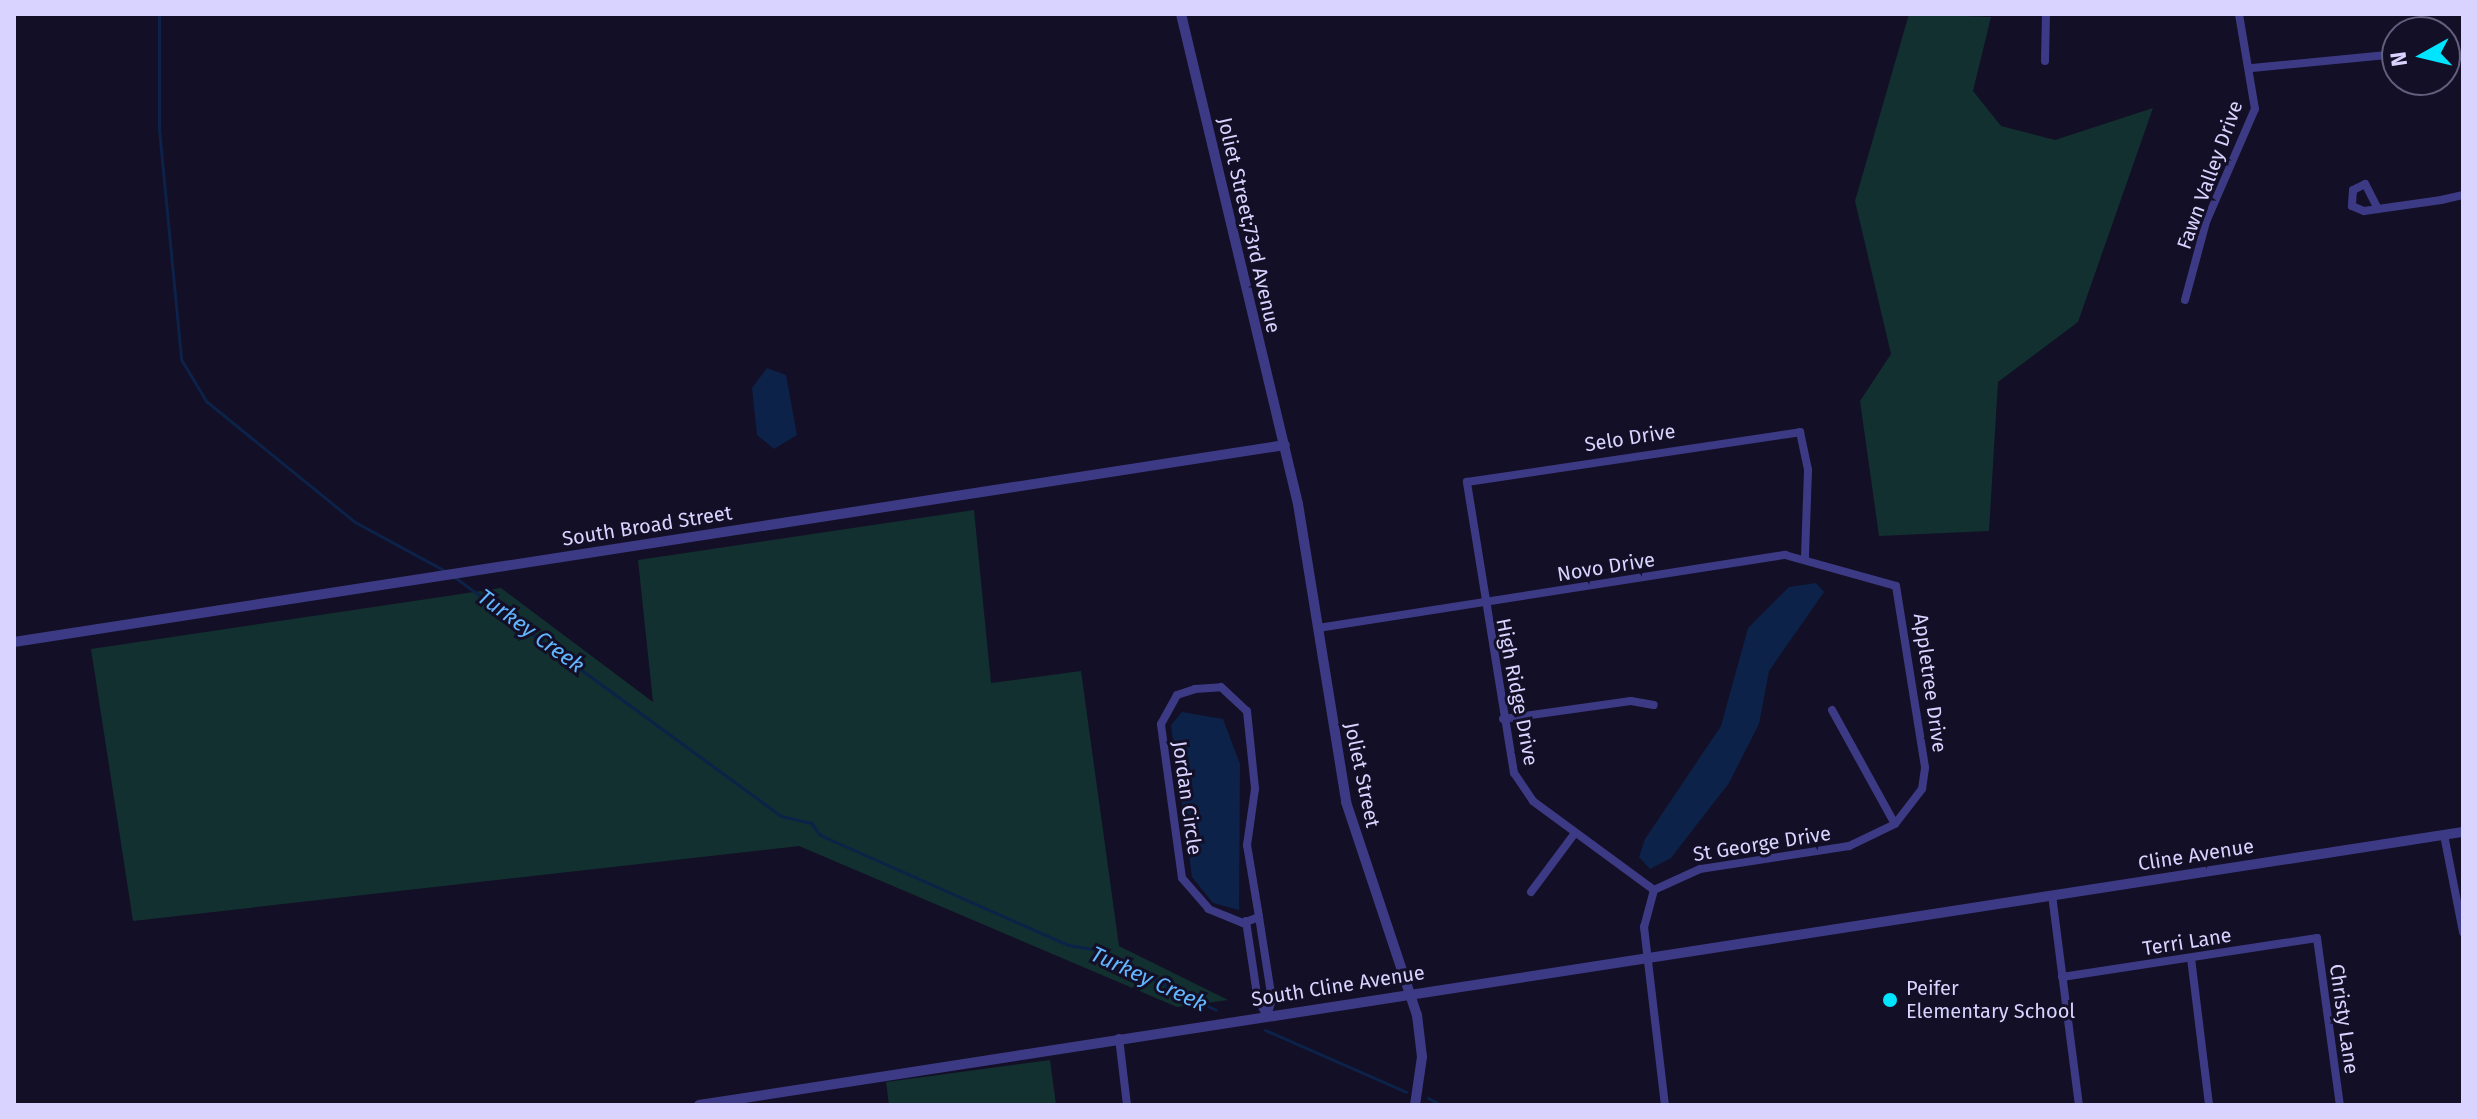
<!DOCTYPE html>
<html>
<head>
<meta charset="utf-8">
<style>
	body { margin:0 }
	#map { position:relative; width:2477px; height:1119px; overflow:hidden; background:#130f26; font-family:"Fira Sans",sans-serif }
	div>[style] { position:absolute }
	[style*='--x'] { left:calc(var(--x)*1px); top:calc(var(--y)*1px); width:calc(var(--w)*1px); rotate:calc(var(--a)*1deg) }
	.green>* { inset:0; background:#12302f }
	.water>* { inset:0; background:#0c2248 }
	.stream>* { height:3px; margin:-1.5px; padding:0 1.5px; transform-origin:1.5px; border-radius:1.5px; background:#0c2248 }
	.minor>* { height:8px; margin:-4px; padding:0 4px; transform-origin:4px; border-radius:4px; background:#3d3a85 }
	.tertiary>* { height:10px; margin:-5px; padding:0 5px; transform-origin:5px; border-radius:5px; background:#3d3a85 }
	.dots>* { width:22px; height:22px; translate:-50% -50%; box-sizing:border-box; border:4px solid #130f26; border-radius:50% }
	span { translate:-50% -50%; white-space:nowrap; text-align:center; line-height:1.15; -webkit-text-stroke:6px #130f26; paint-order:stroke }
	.street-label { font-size:20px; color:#d9d4ff }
	.poi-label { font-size:20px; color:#d9d4ff }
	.left { translate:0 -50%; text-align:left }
	.water-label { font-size:22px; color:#62b6ff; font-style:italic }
	.frame { position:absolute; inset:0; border:16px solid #d9d4ff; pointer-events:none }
	.north { position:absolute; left:2381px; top:16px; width:80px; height:80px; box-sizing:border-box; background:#130f26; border:2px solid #625e7d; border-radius:50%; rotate:262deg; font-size:22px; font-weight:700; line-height:32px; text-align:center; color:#d9d4ff }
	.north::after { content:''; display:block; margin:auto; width:28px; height:36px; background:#00e5ff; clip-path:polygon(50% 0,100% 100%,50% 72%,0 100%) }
</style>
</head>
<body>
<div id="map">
	<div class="green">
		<div style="clip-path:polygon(1909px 14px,1991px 17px,1973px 91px,2001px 126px,2055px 140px,2153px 108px,2078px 322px,1998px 382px,1989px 531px,1879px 536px,1860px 401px,1891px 354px,1855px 201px)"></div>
		<div style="clip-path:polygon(974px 510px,991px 683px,1081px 671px,1119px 946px,1228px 1000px,1177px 1007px,799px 846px,133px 921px,91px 649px,501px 588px,653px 702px,638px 560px)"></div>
		<div style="clip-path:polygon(1050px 1060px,1056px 1105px,889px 1105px,886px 1082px)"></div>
	</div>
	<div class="water">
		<div style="clip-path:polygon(767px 368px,786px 375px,797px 435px,774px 449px,757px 435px,752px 388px)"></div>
		<div style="clip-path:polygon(1816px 583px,1824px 592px,1769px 671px,1759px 724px,1729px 783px,1671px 858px,1650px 869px,1639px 857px,1645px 839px,1721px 726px,1748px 628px,1789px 587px)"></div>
		<div style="clip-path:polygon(1182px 712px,1223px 719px,1240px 764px,1239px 910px,1213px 903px,1192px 877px,1171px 725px)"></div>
	</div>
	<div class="stream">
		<div style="--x:159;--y:14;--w:115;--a:90"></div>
		<div style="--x:159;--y:129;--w:231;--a:84.5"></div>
		<div style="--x:181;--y:359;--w:49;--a:59.2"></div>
		<div style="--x:206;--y:401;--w:192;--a:39.1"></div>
		<div style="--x:355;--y:522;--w:105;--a:28.5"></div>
		<div style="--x:453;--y:576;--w:406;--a:36.2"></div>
		<div style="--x:781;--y:816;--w:31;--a:13"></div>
		<div style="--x:811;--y:823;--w:15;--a:53"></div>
		<div style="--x:820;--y:835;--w:271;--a:23.9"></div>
		<div style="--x:1068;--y:945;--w:25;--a:9"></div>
		<div style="--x:1093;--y:949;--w:137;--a:26.4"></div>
		<div style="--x:1265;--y:1030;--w:154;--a:23.7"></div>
		<div style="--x:1428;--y:1098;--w:15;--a:28"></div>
	</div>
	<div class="minor">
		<div style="--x:2445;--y:59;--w:18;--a:-9"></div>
		<div style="--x:2045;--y:61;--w:47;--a:-88.8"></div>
		<div style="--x:2252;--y:68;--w:146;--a:-5.5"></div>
		<div style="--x:2378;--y:209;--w:28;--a:-117"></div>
		<div style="--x:2365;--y:184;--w:13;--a:153"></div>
		<div style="--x:2353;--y:190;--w:16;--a:94"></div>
		<div style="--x:2352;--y:206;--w:13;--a:23"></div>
		<div style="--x:2364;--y:211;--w:78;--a:-8.1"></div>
		<div style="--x:2441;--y:200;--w:23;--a:-13"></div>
		<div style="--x:2185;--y:300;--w:81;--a:-74.9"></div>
		<div style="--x:2206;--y:222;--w:123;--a:-66.6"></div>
		<div style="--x:2255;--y:109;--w:96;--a:-99.6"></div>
		<div style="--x:1318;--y:628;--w:473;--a:-8.9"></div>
		<div style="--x:1785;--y:555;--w:115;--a:15.6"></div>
		<div style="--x:1896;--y:586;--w:184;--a:80.9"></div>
		<div style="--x:1925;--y:768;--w:21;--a:98"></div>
		<div style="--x:1922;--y:789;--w:44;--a:127.6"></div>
		<div style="--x:1895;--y:824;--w:51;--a:154.4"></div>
		<div style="--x:1849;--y:846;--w:151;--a:171.2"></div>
		<div style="--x:1700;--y:869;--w:51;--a:155.5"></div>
		<div style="--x:1654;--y:890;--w:38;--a:105"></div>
		<div style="--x:1644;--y:927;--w:179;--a:83.3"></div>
		<div style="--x:1832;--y:710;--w:130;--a:61.1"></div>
		<div style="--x:1503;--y:719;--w:129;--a:-8"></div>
		<div style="--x:1631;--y:701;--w:23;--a:10"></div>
		<div style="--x:2444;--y:835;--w:99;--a:78.9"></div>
		<div style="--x:1654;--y:890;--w:150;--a:-143.7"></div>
		<div style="--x:1533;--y:801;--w:34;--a:-124"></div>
		<div style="--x:1514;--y:773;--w:295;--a:-99.2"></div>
		<div style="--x:1467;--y:482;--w:337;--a:-8.5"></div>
		<div style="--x:1800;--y:432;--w:39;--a:78"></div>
		<div style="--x:1808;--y:470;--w:87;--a:92"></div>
		<div style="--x:1531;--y:892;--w:74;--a:-53.3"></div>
		<div style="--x:2052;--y:895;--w:212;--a:82.7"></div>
		<div style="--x:1259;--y:917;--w:17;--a:159"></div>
		<div style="--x:1243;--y:923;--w:37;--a:-158"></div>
		<div style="--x:1209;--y:909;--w:41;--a:-131.1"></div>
		<div style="--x:1182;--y:878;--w:155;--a:-97.8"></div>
		<div style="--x:1161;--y:724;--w:33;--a:-61"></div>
		<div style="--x:1177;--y:695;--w:19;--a:-18"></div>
		<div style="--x:1195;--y:689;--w:26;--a:-4"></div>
		<div style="--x:1221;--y:687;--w:35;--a:43"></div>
		<div style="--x:1247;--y:711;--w:78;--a:84.1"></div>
		<div style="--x:1255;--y:789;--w:57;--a:98.1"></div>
		<div style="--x:1247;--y:845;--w:73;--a:80.5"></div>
		<div style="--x:1259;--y:917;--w:84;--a:81.1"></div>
		<div style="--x:1272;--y:1000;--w:16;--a:108"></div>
		<div style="--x:1246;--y:921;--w:81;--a:81.5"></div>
		<div style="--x:1258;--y:1001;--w:17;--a:57"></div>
		<div style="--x:2191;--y:958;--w:148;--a:83"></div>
		<div style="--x:2062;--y:977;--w:258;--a:-8.7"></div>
		<div style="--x:2317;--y:938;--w:169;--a:82.2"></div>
		<div style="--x:1119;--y:1038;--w:67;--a:83.2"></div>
	</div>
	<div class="tertiary">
		<div style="--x:1181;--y:14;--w:504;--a:76.57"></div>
		<div style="--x:1298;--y:504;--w:302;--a:80.8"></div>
		<div style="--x:1346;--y:802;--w:225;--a:71.6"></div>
		<div style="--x:1417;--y:1015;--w:42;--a:83.2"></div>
		<div style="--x:1422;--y:1057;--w:49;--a:98.3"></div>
		<div style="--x:14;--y:642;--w:1286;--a:-8.81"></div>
		<div style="--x:699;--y:1105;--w:1785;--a:-8.8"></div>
	</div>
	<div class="dots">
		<div style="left:1890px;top:1000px;background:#00e5ff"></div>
	</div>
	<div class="street-label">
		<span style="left:2210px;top:175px;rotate:-70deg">Fawn Valley Drive</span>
		<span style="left:1249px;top:225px;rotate:77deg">Joliet Street;73rd Avenue</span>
		<span style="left:1630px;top:438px;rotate:-9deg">Selo Drive</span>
		<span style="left:647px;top:526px;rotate:-9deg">South Broad Street</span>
		<span style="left:1606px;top:567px;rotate:-9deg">Novo Drive</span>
		<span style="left:1930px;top:683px;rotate:82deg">Appletree Drive</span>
		<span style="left:1517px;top:692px;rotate:79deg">High Ridge Drive</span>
		<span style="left:1362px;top:775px;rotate:78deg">Joliet Street</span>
		<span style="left:1187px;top:798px;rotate:82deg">Jordan Circle</span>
		<span style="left:1762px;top:844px;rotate:-9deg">St George Drive</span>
		<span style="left:2196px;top:855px;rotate:-9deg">Cline Avenue</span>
		<span style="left:2187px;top:942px;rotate:-9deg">Terri Lane</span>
		<span style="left:1338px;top:986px;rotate:-9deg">South Cline Avenue</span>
		<span style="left:2344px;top:1019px;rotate:82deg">Christy Lane</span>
	</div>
	<div class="poi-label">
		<span class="left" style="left:1906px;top:1000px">Peifer<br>Elementary School</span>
	</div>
	<div class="water-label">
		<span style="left:531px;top:631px;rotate:36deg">Turkey Creek</span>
		<span style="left:1149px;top:979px;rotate:25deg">Turkey Creek</span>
	</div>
	<div class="frame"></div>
	<div class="north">N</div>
</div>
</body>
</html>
